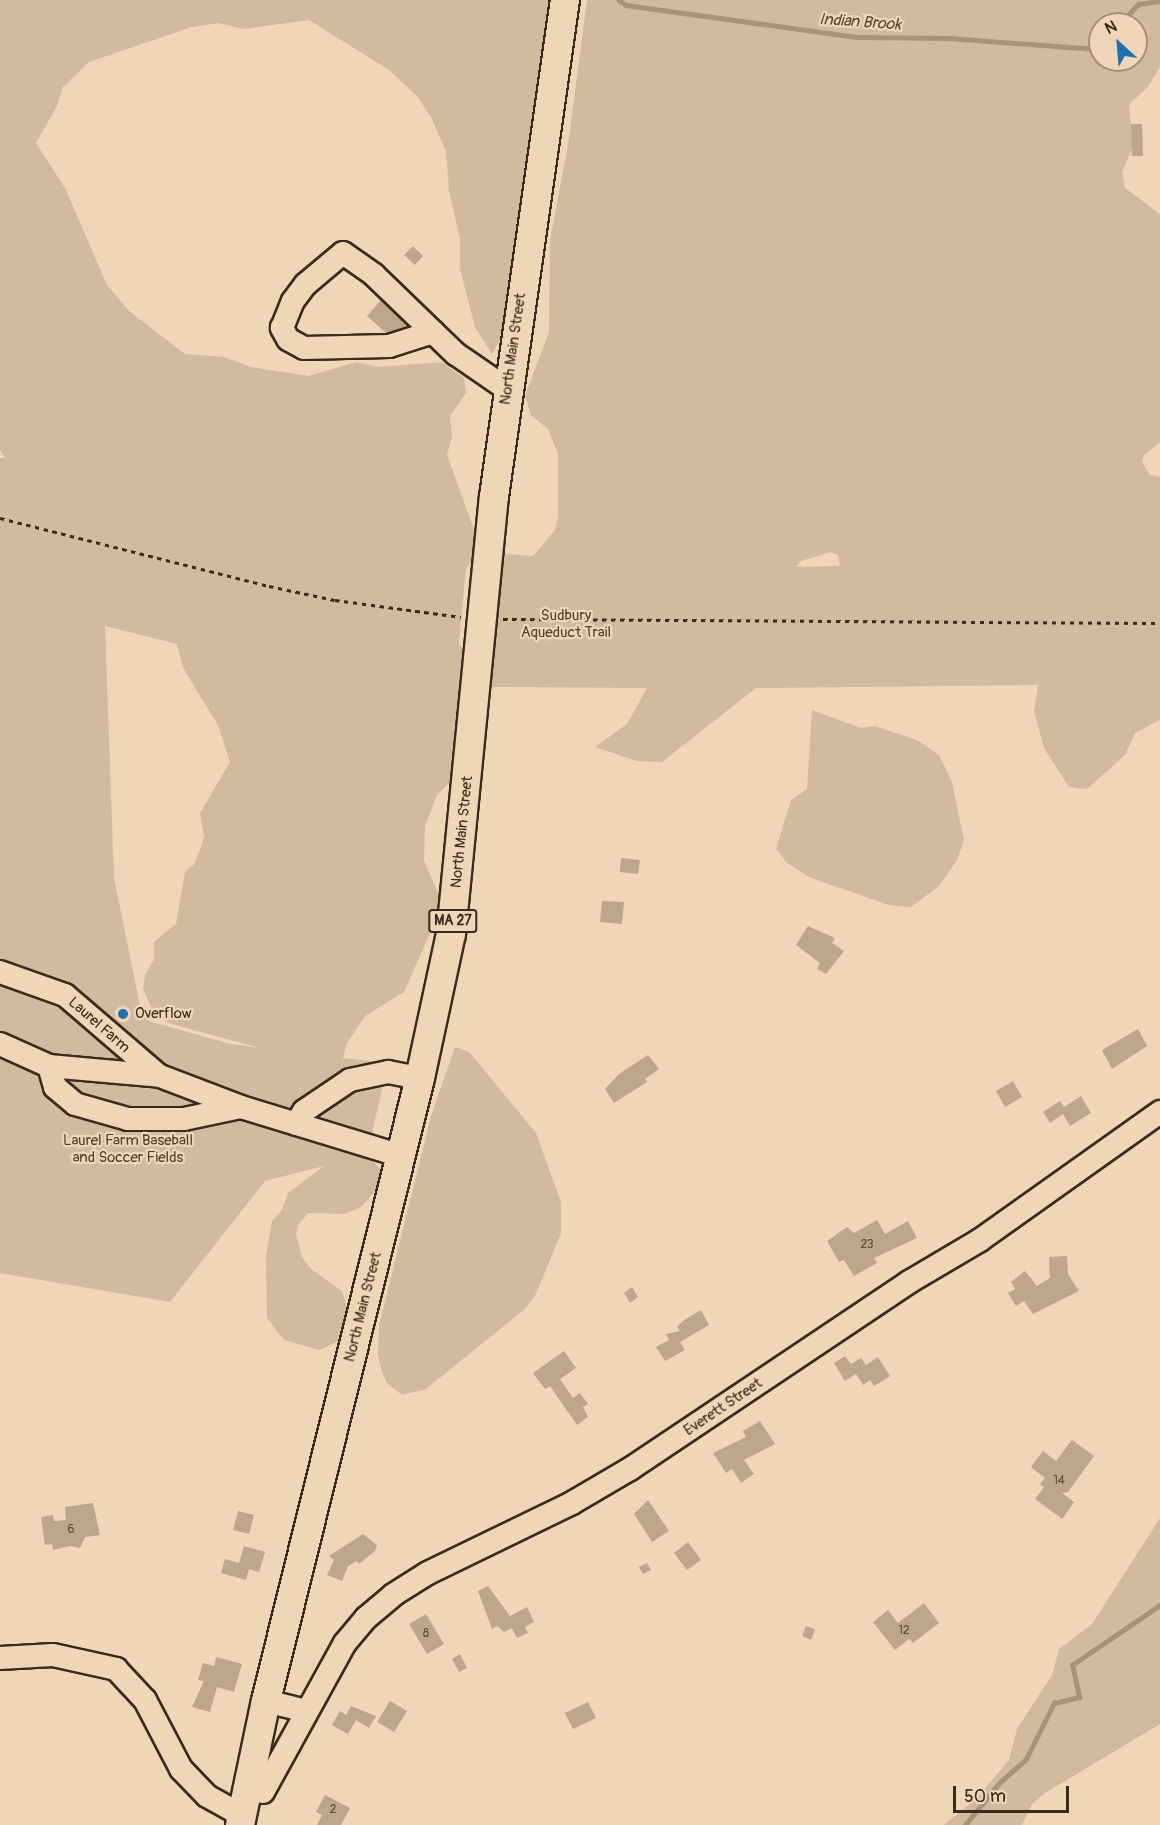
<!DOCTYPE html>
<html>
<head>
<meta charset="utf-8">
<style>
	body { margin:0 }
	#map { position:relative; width:1160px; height:1825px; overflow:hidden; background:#efd6b6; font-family:Pangolin,sans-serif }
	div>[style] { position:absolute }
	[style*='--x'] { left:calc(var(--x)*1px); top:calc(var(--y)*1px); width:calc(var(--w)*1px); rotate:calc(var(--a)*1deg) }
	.green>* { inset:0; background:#d1ba9d }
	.stream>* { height:4.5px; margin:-2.25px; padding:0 2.25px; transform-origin:2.25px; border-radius:2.25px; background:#a8927a }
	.building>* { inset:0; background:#bda68c }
	.path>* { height:3px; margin-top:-1.5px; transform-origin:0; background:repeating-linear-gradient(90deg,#3b2a1e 0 4.5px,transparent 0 9px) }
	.roads { filter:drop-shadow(2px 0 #3b2a1e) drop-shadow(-2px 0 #3b2a1e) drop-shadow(0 2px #3b2a1e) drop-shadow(0 -2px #3b2a1e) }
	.minor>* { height:22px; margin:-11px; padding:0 11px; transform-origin:11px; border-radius:11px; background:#efd6b6 }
	.major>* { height:28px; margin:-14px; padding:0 14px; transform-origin:14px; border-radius:14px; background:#efd6b6 }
	.dots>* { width:16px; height:16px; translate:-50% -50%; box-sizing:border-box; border:3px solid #efd6b6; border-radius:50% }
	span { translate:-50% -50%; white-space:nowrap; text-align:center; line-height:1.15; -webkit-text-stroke:4.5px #efd6b6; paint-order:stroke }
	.number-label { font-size:12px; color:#5c493a }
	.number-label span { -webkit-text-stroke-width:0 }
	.shield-label span { padding:2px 4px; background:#efd6b6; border:2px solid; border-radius:4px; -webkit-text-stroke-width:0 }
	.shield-label { font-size:14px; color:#3b2a1e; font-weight:700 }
	.street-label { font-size:15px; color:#3b2a1e }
	.park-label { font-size:15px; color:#524031 }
	.poi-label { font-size:15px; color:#3b2a1e }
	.left { translate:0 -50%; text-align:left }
	.water-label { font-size:16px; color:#564435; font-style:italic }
	.north { position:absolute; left:1088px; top:12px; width:60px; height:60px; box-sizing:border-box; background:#efd6b6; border:2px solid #a79179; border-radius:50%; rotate:334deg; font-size:16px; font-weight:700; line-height:24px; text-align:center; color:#3b2a1e }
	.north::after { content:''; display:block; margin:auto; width:21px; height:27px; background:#1f6fb2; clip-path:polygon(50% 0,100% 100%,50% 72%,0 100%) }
	.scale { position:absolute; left:953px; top:1786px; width:116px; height:27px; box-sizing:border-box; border:3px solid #3b2a1e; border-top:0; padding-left:8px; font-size:18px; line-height:21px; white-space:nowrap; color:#3b2a1e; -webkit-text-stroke:4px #efd6b6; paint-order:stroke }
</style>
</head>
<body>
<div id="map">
	<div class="green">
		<div style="clip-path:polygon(evenodd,0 0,554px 0,501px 338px,492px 354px,475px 327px,460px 269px,460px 239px,449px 191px,446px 151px,431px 117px,417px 96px,389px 70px,309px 20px,243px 29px,219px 23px,192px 27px,89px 62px,63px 87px,57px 106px,36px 143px,65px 188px,107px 285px,129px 311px,185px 354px,224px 357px,251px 367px,308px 376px,357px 362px,378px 367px,442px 362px,464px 378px,466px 393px,450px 416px,452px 436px,447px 455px,476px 535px,473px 560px,466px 568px,459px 644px,466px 653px,456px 776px,437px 795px,425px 826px,424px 861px,440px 897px,439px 913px,404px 992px,365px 1016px,347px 1043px,343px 1058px,388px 1063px,367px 1155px,383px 1172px,384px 1181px,360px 1208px,344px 1214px,308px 1213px,298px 1225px,296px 1234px,302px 1257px,311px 1269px,342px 1291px,347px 1308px,337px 1342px,319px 1350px,284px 1340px,267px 1318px,266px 1256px,272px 1221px,282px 1210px,288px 1193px,324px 1166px,265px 1181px,170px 1302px,0 1273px,0 458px,5px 458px,0 450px,0 0,105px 626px,177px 644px,183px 668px,218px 725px,230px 762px,200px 813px,204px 837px,199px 852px,194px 864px,185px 872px,176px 924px,154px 942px,154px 959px,145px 975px,143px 989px,151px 1007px,168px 1023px,260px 1048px,231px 1044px,148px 1021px,140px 1006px,114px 878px,105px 626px)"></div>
		<div style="clip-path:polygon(evenodd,587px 0,1160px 0,1160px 67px,1148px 87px,1129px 104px,1133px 147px,1122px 172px,1125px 188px,1160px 214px,1160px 442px,1144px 455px,1142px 462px,1150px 475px,1160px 477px,1160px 720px,1135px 733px,1125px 755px,1087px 789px,1069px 787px,1044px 748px,1034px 711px,1038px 685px,756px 688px,662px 762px,637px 761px,595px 747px,627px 724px,647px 688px,491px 687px,503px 554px,533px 556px,555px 530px,558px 518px,558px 454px,548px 429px,531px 415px,525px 396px,549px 332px,550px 240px,568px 145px,587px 0,1100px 24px,1136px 24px,1136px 60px,1100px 60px,1100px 24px,587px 0,831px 552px,838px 555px,840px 566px,796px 567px,801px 561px,831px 552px)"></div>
		<div style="clip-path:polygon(812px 710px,861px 728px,875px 726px,917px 740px,939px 755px,952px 782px,964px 840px,957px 860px,939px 886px,911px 907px,889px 905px,811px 878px,787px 863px,776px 849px,791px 800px,807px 789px)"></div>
		<div style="clip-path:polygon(455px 1047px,469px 1052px,536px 1133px,561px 1202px,561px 1233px,536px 1294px,525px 1309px,426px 1389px,402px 1395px,387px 1383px,382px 1372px,378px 1355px,379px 1326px,431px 1116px)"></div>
		<div style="clip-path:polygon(1160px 1518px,1160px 1724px,1045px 1793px,1032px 1804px,1022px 1825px,944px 1825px,977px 1798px,1009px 1760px,1017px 1729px,1052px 1675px,1059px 1649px,1092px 1624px)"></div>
	</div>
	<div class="stream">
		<div style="--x:619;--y:0;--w:9;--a:36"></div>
		<div style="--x:626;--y:5;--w:234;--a:7.9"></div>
		<div style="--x:858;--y:37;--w:91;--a:0.6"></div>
		<div style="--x:949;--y:38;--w:147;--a:4.3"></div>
		<div style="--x:1096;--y:49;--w:6;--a:-51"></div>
		<div style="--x:1119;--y:24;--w:28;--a:-46"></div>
		<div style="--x:1138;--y:4;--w:22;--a:-8"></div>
		<div style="--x:965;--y:1825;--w:55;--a:-50.9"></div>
		<div style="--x:1000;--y:1782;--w:35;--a:-41"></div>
		<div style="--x:1026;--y:1759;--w:63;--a:-63.4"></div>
		<div style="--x:1054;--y:1703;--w:26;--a:-13"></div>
		<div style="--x:1079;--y:1697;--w:33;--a:-102"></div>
		<div style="--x:1072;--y:1665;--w:107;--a:-34.3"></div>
	</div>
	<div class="building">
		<div style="clip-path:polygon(1131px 124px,1142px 124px,1143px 156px,1132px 156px)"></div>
		<div style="clip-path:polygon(413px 246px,423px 256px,415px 265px,404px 255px)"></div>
		<div style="clip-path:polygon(381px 300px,409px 324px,394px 340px,367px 316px)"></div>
		<div style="clip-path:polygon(621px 858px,640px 860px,638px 874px,620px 872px)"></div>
		<div style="clip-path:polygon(602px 901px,624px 902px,622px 924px,600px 922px)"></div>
		<div style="clip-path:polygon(808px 926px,835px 938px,832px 943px,844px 951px,826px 974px,817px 969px,820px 963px,796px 945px)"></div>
		<div style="clip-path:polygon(1138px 1029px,1147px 1046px,1112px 1069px,1102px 1050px)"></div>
		<div style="clip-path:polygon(648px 1055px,659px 1069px,645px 1079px,647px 1082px,614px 1103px,605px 1089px,619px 1074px)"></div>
		<div style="clip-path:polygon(1013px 1081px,1022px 1097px,1005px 1107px,996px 1091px)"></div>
		<div style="clip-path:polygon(1081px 1096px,1091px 1113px,1070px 1126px,1063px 1114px,1050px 1123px,1043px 1112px,1060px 1101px,1064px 1107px)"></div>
		<div style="clip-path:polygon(877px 1220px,885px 1234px,908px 1221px,917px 1238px,874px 1258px,877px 1263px,854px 1276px,844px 1260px,839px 1262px,827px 1241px,847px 1227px,854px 1233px)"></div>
		<div style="clip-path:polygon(1067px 1256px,1068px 1274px,1079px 1291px,1033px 1314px,1024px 1301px,1016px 1306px,1008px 1293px,1015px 1289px,1011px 1282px,1025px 1271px,1037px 1286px,1050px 1278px,1049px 1257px)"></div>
		<div style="clip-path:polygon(632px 1287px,638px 1297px,630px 1303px,624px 1293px)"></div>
		<div style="clip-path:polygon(701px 1310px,709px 1325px,680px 1342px,685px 1350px,665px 1361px,656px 1347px,669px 1340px,666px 1334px,680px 1331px,677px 1327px,684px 1320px)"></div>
		<div style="clip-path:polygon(564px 1351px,576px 1368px,560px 1379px,573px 1398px,580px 1393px,588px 1404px,583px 1407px,588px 1417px,577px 1425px,550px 1386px,545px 1389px,533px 1373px)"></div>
		<div style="clip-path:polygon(845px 1356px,851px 1364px,861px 1358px,866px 1365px,878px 1357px,890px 1376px,874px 1386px,870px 1380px,863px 1385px,856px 1374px,845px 1381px,834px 1363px)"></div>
		<div style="clip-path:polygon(760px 1421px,775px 1444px,744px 1460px,754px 1474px,741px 1483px,732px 1469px,726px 1473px,713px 1453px,746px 1437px,743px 1431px)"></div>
		<div style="clip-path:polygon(1072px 1440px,1094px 1456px,1068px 1492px,1062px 1493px,1074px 1502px,1062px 1519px,1035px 1499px,1044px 1487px,1040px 1484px,1045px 1478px,1031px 1467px,1043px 1451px,1056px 1461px)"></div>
		<div style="clip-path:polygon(648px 1500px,669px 1531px,652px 1542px,634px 1514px)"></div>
		<div style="clip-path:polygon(93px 1503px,100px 1535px,85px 1537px,80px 1548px,70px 1546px,53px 1550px,52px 1544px,45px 1545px,41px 1517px,53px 1515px,54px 1521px,66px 1520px,65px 1507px)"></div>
		<div style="clip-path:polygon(238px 1511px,254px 1515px,249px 1534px,233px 1530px)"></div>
		<div style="clip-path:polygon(363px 1534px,377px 1545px,375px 1551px,359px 1564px,357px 1561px,348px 1566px,342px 1581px,327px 1575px,334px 1560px,329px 1556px)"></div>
		<div style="clip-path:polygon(688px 1542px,701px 1560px,687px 1570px,674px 1553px)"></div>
		<div style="clip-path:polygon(244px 1546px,265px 1552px,259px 1572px,249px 1569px,246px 1580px,221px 1573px,225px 1559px,239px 1563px)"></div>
		<div style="clip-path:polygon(647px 1563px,651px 1570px,643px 1574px,639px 1567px)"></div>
		<div style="clip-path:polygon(488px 1586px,510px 1616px,527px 1607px,534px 1622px,525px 1627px,528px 1633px,517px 1638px,512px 1628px,504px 1632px,497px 1626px,492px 1629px,478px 1591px)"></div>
		<div style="clip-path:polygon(924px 1603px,939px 1623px,913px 1643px,909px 1639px,895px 1650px,873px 1622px,888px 1610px,898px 1623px)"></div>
		<div style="clip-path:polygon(426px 1614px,444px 1644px,427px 1654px,409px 1624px)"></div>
		<div style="clip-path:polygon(806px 1626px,815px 1629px,811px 1640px,802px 1636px)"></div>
		<div style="clip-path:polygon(460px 1654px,467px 1668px,459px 1672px,452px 1659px)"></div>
		<div style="clip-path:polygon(216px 1657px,242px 1664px,234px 1692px,217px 1687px,210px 1712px,192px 1707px,204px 1681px,198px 1680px,203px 1663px,214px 1666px)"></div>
		<div style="clip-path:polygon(390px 1701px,407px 1711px,394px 1732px,377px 1722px)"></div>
		<div style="clip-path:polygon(588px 1702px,596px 1718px,573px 1729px,565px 1713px)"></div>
		<div style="clip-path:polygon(351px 1706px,376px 1716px,369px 1728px,356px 1720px,348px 1734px,332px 1725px,340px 1711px,346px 1715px)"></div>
		<div style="clip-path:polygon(325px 1795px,350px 1808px,341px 1825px,317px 1825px,322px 1815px,316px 1812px)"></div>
	</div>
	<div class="path">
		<div style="--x:0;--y:518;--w:277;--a:14.2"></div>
		<div style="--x:269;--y:586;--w:67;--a:12"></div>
		<div style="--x:335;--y:600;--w:127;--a:7.7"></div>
		<div style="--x:503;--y:619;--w:657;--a:0.35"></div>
	</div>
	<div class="roads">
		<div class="minor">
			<div style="--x:433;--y:332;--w:46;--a:162.3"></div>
			<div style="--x:389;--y:346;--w:85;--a:178.7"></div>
			<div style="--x:304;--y:348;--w:18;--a:-151"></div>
			<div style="--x:288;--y:339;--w:13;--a:-119"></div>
			<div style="--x:282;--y:328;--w:29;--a:-68"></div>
			<div style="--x:293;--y:301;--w:21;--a:-53"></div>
			<div style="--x:306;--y:284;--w:48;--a:-40"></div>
			<div style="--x:343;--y:253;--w:38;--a:35"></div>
			<div style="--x:374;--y:275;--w:82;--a:44"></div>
			<div style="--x:433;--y:332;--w:32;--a:44"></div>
			<div style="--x:456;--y:354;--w:62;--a:34.5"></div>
			<div style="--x:0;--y:972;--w:69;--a:19.5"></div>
			<div style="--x:65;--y:995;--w:123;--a:40.7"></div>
			<div style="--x:0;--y:1044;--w:54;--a:24.2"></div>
			<div style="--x:49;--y:1066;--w:111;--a:5.1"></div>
			<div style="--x:160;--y:1076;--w:87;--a:20.9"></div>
			<div style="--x:241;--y:1107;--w:167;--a:17"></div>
			<div style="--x:49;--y:1066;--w:22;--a:74"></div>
			<div style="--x:55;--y:1087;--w:26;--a:40"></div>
			<div style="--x:75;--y:1104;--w:55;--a:15.8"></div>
			<div style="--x:128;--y:1119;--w:56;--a:0"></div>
			<div style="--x:184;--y:1119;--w:58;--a:-11.9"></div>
			<div style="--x:296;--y:1124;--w:15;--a:-58"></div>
			<div style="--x:304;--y:1111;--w:55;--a:-34"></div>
			<div style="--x:350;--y:1080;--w:39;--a:-12"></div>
			<div style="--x:388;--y:1072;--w:33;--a:11"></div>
			<div style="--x:0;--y:1658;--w:53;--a:-3.2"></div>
			<div style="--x:53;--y:1655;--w:65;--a:12.5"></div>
			<div style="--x:116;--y:1669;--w:42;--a:46.9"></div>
			<div style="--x:145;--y:1700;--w:78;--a:62.4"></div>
			<div style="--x:181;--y:1769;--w:37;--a:46"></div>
			<div style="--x:207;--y:1796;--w:39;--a:29"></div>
			<div style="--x:266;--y:1701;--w:41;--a:14"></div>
			<div style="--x:263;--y:1792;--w:170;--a:-61.2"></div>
			<div style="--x:345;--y:1643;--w:33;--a:-50"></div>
			<div style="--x:366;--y:1618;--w:35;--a:-40"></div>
			<div style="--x:393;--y:1595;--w:41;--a:-32.2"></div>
			<div style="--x:428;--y:1573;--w:160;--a:-25.9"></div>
			<div style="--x:572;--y:1503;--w:67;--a:-30.4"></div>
			<div style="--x:630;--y:1469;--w:336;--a:-33.8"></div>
			<div style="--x:909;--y:1282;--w:82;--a:-30.6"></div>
			<div style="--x:980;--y:1240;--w:221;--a:-35.4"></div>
		</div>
		<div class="major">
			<div style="--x:240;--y:1825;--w:127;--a:-78.2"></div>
			<div style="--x:266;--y:1701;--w:642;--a:-76.12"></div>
			<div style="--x:420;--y:1078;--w:147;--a:-77.9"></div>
			<div style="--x:451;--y:934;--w:439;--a:-84.4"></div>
			<div style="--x:494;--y:497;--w:502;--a:-81.87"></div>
		</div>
	</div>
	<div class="dots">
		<div style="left:123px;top:1014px;background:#1f6fb2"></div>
	</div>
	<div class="number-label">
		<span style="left:867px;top:1245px">23</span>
		<span style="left:1059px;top:1481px">14</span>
		<span style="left:71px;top:1530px">6</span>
		<span style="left:904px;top:1631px">12</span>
		<span style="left:426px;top:1634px">8</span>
		<span style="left:333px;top:1810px">2</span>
	</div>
	<div class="shield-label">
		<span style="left:453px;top:921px">MA 27</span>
	</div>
	<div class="street-label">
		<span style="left:513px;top:349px;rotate:-82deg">North Main Street</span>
		<span style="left:462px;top:832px;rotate:-84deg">North Main Street</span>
		<span style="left:99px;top:1025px;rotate:41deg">Laurel Farm</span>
		<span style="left:363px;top:1307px;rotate:-76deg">North Main Street</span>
		<span style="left:723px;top:1407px;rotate:-34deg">Everett Street</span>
	</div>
	<div class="park-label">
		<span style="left:566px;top:624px">Sudbury<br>Aqueduct Trail</span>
		<span style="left:128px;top:1149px">Laurel Farm Baseball<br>and Soccer Fields</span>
	</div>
	<div class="poi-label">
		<span class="left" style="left:135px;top:1014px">Overflow</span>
	</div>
	<div class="water-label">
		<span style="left:860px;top:22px;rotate:4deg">Indian Brook</span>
	</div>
	<div class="north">N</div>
	<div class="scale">50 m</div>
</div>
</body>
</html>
